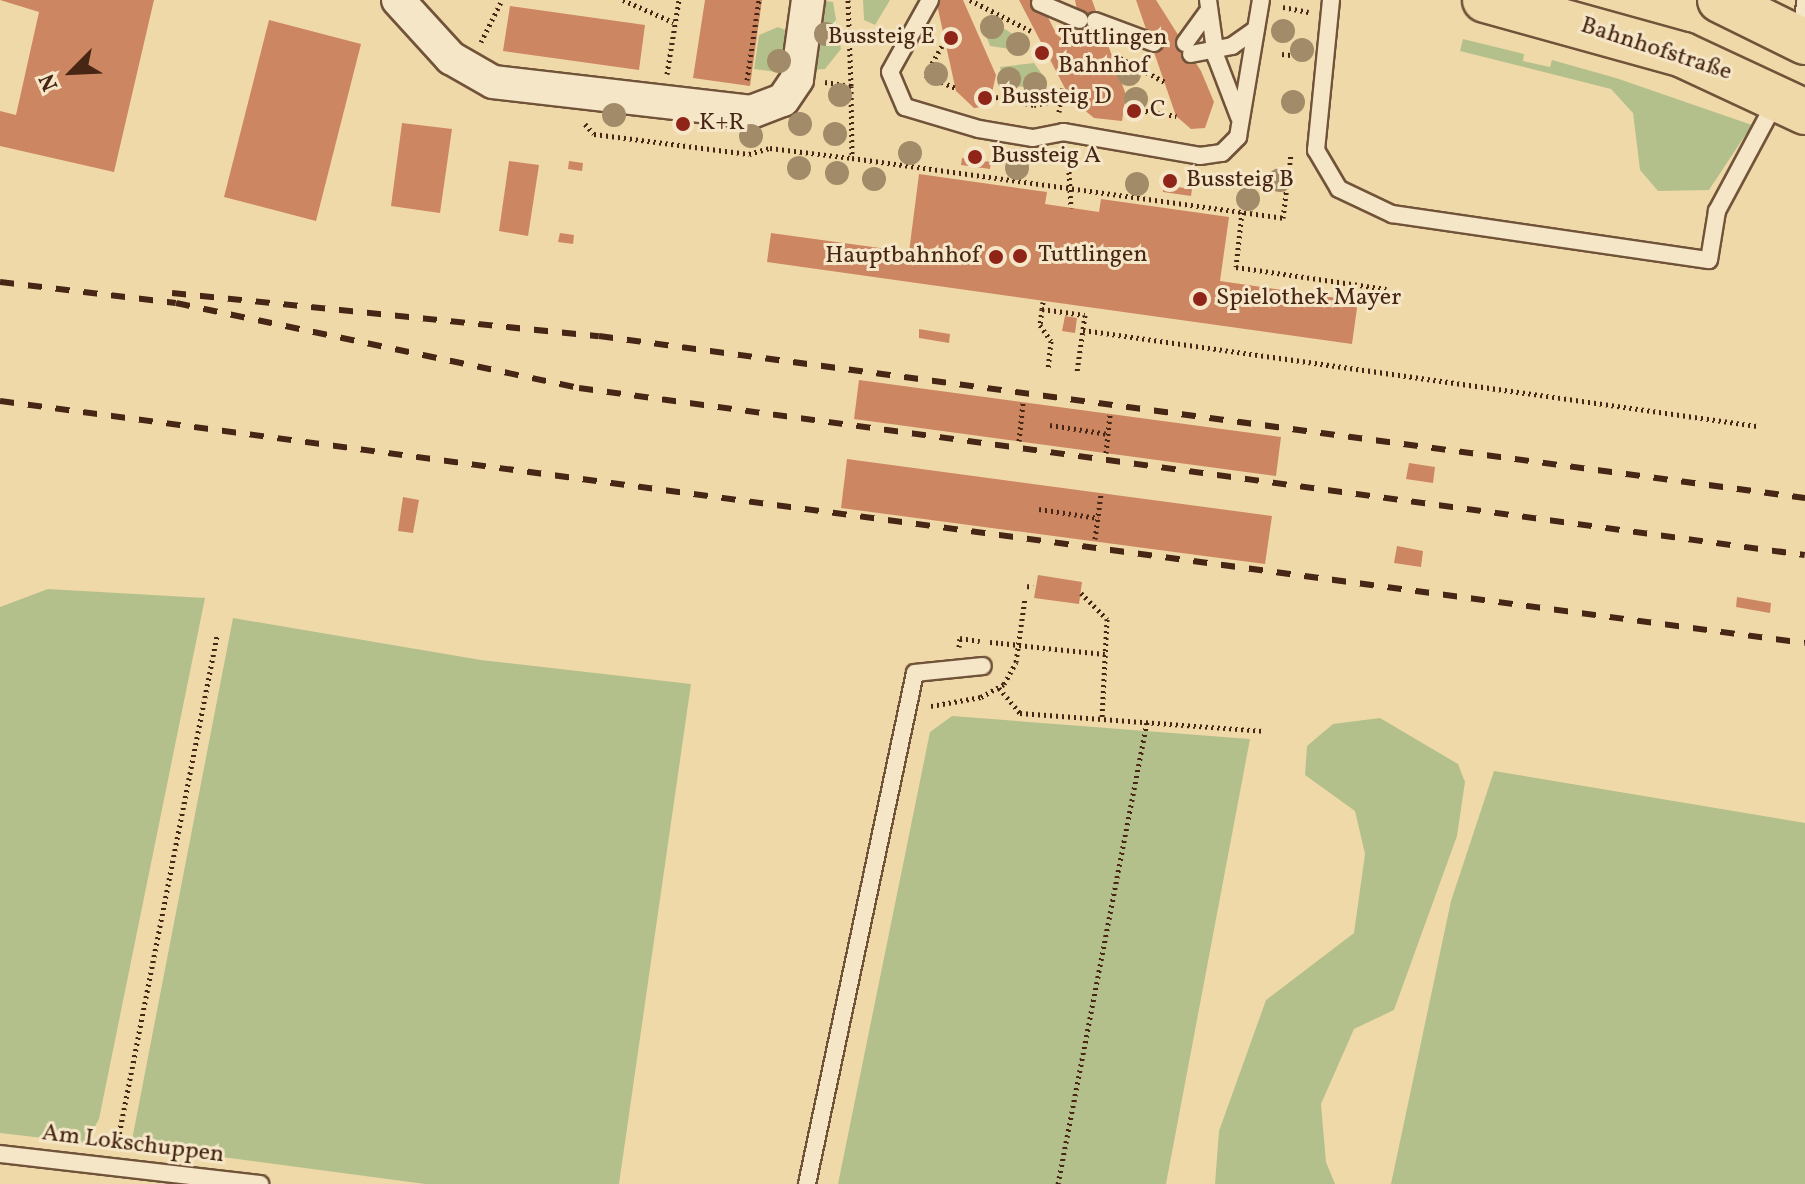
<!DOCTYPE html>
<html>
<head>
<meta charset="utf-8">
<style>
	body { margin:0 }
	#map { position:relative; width:1805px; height:1184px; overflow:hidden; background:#f0d9a9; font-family:Vollkorn,serif }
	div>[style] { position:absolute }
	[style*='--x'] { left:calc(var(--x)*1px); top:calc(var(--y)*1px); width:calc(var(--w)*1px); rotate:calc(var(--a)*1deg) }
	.green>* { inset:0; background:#b4c08c }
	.building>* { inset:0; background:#cd8662 }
	.path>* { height:5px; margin-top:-2.5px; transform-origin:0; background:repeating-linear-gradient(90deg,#472615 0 2px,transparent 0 6px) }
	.roads { filter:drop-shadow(2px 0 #71533a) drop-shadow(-2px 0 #71533a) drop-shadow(0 2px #71533a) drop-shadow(0 -2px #71533a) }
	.lane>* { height:16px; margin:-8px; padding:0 8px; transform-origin:8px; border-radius:8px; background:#f5e6c7 }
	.street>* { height:32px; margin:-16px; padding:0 16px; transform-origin:16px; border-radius:16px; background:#f5e6c7 }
	.primary>* { height:44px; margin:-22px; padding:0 22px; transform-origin:22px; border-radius:22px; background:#f0d9a9 }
	.rail>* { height:6px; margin-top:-3px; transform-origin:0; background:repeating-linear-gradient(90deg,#472615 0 14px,transparent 0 28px) }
	.path-bridge>* { height:5px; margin-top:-2.5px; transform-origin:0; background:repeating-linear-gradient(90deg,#472615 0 2px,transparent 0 6px) }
	.trees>* { width:24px; height:24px; margin:-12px; border-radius:50%; background:#a28b68 }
	.dots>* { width:22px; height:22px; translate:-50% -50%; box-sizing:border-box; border:4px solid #f5e6c7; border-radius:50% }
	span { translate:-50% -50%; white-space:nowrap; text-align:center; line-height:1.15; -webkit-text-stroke:6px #f5e6c7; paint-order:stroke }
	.poi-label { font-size:24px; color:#472615 }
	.right { translate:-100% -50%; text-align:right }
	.left { translate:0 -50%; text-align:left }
	.street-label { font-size:24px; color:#472615 }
	.north { position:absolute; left:32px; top:32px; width:80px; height:80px; -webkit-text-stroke:6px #f5e6c7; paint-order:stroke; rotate:246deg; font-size:22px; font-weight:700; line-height:32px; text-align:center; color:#472615 }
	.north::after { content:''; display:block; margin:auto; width:28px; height:36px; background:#472615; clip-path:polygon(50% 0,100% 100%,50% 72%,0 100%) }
</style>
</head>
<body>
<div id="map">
	<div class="green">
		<div style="clip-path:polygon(818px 0,833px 2px,841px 49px,825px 69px,811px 70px)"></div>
		<div style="clip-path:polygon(863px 0,890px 0,875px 25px,864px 20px)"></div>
		<div style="clip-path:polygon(987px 18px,1024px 41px,1023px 51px,990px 46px,982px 24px)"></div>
		<div style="clip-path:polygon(778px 27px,795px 34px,783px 73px,754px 69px,759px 35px)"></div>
		<div style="clip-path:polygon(1463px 39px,1524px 54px,1523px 61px,1550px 67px,1552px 60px,1616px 78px,1752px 125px,1709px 190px,1658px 191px,1640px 170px,1633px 113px,1611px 89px,1460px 51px)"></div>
		<div style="clip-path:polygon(1034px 63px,1047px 81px,1045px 89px,1004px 85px,1000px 67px)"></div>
		<div style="clip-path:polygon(48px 589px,205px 598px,99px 1119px,86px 1143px,0 1133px,0 607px)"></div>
		<div style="clip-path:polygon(233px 618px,481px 660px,691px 684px,619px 1184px,425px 1184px,131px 1145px)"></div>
		<div style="clip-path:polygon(952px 716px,1250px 739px,1166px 1184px,838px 1184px,930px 732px)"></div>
		<div style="clip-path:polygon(1380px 718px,1458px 764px,1465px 782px,1457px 836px,1394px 1010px,1354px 1029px,1321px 1104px,1326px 1162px,1335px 1184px,1215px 1184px,1219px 1131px,1266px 1000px,1354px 933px,1365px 854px,1355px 811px,1305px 775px,1307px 746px,1333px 724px)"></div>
		<div style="clip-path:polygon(1494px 771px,1805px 823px,1805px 1184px,1391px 1184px,1451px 901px)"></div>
	</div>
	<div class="building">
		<div style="clip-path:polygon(0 0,154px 0,114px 172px,0 146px,0 111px,16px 115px,39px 12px)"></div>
		<div style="clip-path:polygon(705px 0,762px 0,750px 86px,693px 78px)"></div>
		<div style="clip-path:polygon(936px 0,963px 0,996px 75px,989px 106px,974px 108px,956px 91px)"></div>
		<div style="clip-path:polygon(1019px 0,1039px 0,1057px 35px,1072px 45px,1082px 35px,1075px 0,1092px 0,1126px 95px,1122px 121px,1094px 118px,1070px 98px)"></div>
		<div style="clip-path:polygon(1136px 0,1156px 0,1201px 71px,1214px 102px,1205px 128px,1191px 129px,1176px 116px)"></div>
		<div style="clip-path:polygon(510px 6px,645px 25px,639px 70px,503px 51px)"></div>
		<div style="clip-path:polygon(269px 20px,361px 44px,316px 221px,224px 197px)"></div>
		<div style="clip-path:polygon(402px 123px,452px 129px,440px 213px,391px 206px)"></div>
		<div style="clip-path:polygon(962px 158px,991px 162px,990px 169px,961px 165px)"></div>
		<div style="clip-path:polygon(509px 161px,539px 165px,528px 236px,499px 231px)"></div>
		<div style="clip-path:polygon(569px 161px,583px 163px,582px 171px,568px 169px)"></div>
		<div style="clip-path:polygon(919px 174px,1047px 192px,1045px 204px,1099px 212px,1101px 199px,1229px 217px,1220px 281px,1358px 301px,1352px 344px,767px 262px,771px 233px,909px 252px)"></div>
		<div style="clip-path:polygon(1163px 185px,1192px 189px,1191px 196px,1163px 192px)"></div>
		<div style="clip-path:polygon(560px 233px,574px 235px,573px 244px,558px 242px)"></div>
		<div style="clip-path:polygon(1065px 316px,1077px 318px,1075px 333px,1062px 331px)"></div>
		<div style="clip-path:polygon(919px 329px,950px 334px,949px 343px,919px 338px)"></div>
		<div style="clip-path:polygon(859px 380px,1281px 437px,1276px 476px,854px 419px)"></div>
		<div style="clip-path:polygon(847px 459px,1272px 516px,1265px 564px,841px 508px)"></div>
		<div style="clip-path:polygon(1409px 463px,1435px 467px,1433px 483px,1406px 479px)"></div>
		<div style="clip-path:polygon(403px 497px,419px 500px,413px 533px,398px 531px)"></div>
		<div style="clip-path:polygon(1397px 546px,1423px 551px,1421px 567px,1394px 563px)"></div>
		<div style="clip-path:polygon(1038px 575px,1082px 582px,1079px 604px,1034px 598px)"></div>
		<div style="clip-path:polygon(1737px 597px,1771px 603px,1770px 613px,1736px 607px)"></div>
	</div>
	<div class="path">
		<div style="--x:623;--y:0;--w:55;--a:23.7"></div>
		<div style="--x:970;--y:0;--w:68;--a:26.9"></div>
		<div style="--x:1283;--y:7;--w:26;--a:11"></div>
		<div style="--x:481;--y:42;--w:47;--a:-63.4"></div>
		<div style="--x:942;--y:46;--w:34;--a:120"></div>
		<div style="--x:925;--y:75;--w:33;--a:23"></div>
		<div style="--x:1282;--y:54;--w:23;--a:7"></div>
		<div style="--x:1120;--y:58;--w:51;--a:28.1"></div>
		<div style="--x:667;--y:74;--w:75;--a:-80.8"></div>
		<div style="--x:747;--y:80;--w:81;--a:-81.5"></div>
		<div style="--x:825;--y:82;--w:26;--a:9"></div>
		<div style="--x:851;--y:86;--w:86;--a:-92"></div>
		<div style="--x:851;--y:86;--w:72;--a:89.2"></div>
		<div style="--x:852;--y:158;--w:435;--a:7.9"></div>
		<div style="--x:1283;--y:218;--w:64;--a:-82.9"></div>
		<div style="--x:996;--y:97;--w:39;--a:12"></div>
		<div style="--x:1034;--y:105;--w:37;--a:-11"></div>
		<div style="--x:1128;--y:108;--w:49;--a:9.5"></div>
		<div style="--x:1059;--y:112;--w:24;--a:-83"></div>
		<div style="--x:585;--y:124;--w:13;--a:48"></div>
		<div style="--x:594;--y:134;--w:156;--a:7.4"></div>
		<div style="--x:749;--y:154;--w:22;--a:-16"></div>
		<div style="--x:770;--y:148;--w:83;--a:7"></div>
		<div style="--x:1068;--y:154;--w:54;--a:86.8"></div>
		<div style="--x:1242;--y:212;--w:55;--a:96.2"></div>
		<div style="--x:1236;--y:267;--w:152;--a:8.3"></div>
		<div style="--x:1043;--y:302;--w:7;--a:98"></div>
		<div style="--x:1042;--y:309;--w:43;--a:7.9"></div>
		<div style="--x:1085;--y:315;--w:58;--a:98"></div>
		<div style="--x:1042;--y:309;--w:16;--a:97"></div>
		<div style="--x:1040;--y:325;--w:19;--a:55"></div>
		<div style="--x:1051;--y:341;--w:28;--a:96"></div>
		<div style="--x:1083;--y:330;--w:681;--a:8.11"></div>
		<div style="--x:1050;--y:425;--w:59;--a:8.8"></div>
		<div style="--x:1019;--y:441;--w:39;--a:-84"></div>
		<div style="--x:1106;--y:453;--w:39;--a:-84"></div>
		<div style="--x:1039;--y:509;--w:60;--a:8.7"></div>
		<div style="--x:1095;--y:539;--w:45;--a:-82.4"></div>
		<div style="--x:1027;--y:586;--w:6;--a:9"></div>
		<div style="--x:1081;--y:593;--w:37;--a:45"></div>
		<div style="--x:1107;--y:619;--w:99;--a:92.9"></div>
		<div style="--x:990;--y:642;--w:11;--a:5"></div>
		<div style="--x:959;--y:647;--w:9;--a:-84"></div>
		<div style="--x:960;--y:638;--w:20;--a:9"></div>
		<div style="--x:1055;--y:649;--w:50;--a:5.7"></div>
		<div style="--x:999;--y:688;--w:33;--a:50"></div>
		<div style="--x:1020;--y:713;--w:244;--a:4.2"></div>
		<div style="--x:931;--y:706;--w:51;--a:-10.2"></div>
		<div style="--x:981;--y:697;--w:26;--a:-29"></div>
		<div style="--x:1004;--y:684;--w:25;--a:-61"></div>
		<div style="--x:1016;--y:662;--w:65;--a:-82"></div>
		<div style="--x:117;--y:1145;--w:519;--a:-78.89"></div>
		<div style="--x:1058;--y:1184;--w:471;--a:-79.1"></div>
	</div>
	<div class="roads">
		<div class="lane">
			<div style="--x:930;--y:0;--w:82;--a:119.1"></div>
			<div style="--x:890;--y:72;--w:38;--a:67"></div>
			<div style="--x:905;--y:107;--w:77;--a:16.6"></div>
			<div style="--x:979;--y:129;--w:55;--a:9.5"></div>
			<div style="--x:1033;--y:138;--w:31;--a:-11"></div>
			<div style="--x:1063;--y:132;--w:139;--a:9.9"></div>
			<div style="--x:1200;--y:156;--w:22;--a:-8"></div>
			<div style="--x:1222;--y:153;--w:23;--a:-45"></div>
			<div style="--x:1238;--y:137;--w:139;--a:-80.5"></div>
			<div style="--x:1208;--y:0;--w:58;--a:82"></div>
			<div style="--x:1216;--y:57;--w:64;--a:69"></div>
			<div style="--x:1331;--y:0;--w:151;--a:95.7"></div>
			<div style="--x:1316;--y:150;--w:45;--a:59.5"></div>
			<div style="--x:1339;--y:189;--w:59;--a:25.3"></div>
			<div style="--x:1392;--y:214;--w:320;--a:8.3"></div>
			<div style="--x:1709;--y:260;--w:50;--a:-80.7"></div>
			<div style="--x:1717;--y:211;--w:125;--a:-61.8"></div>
			<div style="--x:1040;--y:3;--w:43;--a:23"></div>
			<div style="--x:1095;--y:21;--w:63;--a:20.4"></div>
			<div style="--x:1802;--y:36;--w:34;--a:-85"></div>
			<div style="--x:1185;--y:43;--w:37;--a:-54"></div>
			<div style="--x:1191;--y:54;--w:42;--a:-11"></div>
			<div style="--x:1232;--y:46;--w:29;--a:-35"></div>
			<div style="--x:0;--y:1154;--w:262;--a:6.6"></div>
			<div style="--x:807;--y:1184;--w:522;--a:-78.07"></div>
			<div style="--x:915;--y:673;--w:68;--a:-5.9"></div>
		</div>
		<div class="street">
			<div style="--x:398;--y:0;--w:79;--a:47.6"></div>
			<div style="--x:451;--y:58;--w:48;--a:29.7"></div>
			<div style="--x:493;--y:82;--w:260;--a:6.6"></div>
			<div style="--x:751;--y:112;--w:34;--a:-21"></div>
			<div style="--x:783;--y:100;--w:25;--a:-56"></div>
			<div style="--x:797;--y:79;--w:80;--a:-82.1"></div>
		</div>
		<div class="primary">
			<div style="--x:1485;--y:0;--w:205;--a:15.5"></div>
			<div style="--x:1683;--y:55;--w:135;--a:25"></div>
			<div style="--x:1720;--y:0;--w:95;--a:26.3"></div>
		</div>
	</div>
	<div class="rail">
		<div style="--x:0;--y:282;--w:177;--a:6.8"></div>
		<div style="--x:176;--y:303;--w:412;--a:11.9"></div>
		<div style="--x:579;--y:388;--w:1237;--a:7.76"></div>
		<div style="--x:172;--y:293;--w:429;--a:5.8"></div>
		<div style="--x:599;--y:336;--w:1217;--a:7.65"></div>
		<div style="--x:0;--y:401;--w:1821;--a:7.64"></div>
	</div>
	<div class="path-bridge">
		<div style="--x:1001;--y:643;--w:54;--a:6.3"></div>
	</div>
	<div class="trees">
		<div style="left:992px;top:27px"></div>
		<div style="left:1283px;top:31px"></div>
		<div style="left:826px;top:34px"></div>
		<div style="left:1018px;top:44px"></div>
		<div style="left:1302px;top:50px"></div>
		<div style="left:779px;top:61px"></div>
		<div style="left:936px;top:74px"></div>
		<div style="left:1129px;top:74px"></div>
		<div style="left:1009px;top:79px"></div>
		<div style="left:1035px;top:84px"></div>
		<div style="left:840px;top:95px"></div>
		<div style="left:1136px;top:99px"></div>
		<div style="left:1293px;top:102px"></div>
		<div style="left:614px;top:115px"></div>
		<div style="left:800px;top:124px"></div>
		<div style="left:835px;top:134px"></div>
		<div style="left:751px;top:136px"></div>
		<div style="left:910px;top:153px"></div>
		<div style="left:799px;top:168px"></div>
		<div style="left:1017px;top:168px"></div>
		<div style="left:837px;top:173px"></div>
		<div style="left:874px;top:179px"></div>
		<div style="left:1280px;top:180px"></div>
		<div style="left:1137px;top:184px"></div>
		<div style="left:1248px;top:199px"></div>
	</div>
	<div class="dots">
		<div style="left:951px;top:38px;background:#8f2418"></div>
		<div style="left:1042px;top:53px;background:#8f2418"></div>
		<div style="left:985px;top:98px;background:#8f2418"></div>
		<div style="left:1134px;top:111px;background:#8f2418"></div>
		<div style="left:683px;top:124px;background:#8f2418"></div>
		<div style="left:975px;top:157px;background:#8f2418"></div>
		<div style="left:1170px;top:181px;background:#8f2418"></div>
		<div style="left:1020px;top:256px;background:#8f2418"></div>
		<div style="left:996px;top:257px;background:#8f2418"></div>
		<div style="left:1200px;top:299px;background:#8f2418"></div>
	</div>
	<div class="poi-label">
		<span class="right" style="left:935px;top:38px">Bussteig E</span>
		<span class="left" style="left:1058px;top:53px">Tuttlingen<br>Bahnhof</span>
		<span class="left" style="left:1001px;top:98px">Bussteig D</span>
		<span class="left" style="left:1150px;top:111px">C</span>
		<span class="left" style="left:699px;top:124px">K+R</span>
		<span class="left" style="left:991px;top:157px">Bussteig A</span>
		<span class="left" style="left:1186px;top:181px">Bussteig B</span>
		<span class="left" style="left:1038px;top:256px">Tuttlingen</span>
		<span class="right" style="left:980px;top:257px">Hauptbahnhof</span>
		<span class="left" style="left:1216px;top:299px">Spielothek Mayer</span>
	</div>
	<div class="street-label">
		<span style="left:1656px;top:50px;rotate:18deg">Bahnhofstraße</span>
		<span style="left:133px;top:1145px;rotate:7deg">Am Lokschuppen</span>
	</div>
	<div class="north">N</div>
</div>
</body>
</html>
